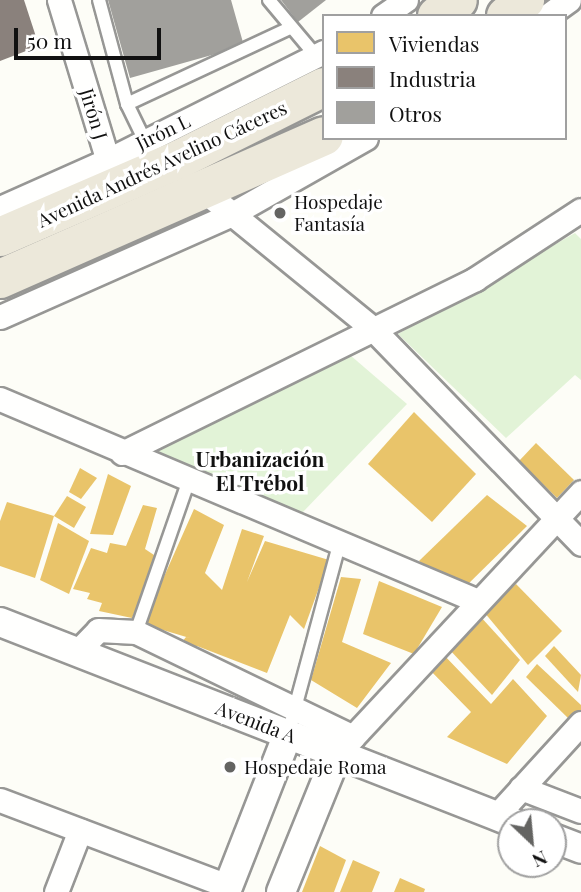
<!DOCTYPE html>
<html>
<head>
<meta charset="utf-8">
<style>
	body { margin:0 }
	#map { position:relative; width:581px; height:892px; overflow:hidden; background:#fdfdf7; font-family:"Playfair Display",serif }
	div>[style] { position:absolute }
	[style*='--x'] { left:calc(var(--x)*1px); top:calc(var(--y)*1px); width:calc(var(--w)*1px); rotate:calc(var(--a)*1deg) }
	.green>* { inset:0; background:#e2f3d7 }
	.homes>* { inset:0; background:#e9c46a }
	.industry>* { inset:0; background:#8a817c }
	.building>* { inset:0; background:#a1a09c }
	.roads { filter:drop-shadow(2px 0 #979795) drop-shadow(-2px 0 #979795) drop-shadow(0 2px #979795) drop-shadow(0 -2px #979795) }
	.service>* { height:12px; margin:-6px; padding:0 6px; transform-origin:6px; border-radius:6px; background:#fffffe }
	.minor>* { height:23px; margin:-11.5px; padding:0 11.5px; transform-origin:11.5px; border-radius:11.5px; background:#fffffe }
	.tertiary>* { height:28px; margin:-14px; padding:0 14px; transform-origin:14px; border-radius:14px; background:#fffffe }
	.trunk>* { height:38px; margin:-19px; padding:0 19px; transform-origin:19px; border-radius:19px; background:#ece8da }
	.dots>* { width:19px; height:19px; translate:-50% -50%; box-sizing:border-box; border:4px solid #fff; border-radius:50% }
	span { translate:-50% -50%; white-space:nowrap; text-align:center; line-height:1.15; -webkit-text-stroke:7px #fff; paint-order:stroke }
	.street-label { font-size:19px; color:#111 }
	.poi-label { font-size:19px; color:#111 }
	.left { translate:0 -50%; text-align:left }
	.neighbourhood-label { font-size:21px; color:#111; font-weight:700 }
	.legend { position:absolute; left:322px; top:14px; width:245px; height:126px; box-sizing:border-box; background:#fff; border:2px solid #a0a0a0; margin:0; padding:9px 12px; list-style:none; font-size:21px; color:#111 }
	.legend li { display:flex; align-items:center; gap:14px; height:35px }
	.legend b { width:35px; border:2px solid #a0a0a0 }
	.north { position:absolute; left:497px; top:808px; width:70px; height:70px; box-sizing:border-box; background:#fff; border:2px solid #a0a0a0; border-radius:50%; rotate:154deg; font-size:19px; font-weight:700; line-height:28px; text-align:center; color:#111 }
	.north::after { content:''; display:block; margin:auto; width:24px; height:32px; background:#646462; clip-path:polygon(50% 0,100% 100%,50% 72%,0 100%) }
	.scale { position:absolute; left:14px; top:28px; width:147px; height:32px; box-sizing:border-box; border:4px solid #111; border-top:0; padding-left:9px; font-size:21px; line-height:24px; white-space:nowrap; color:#111; -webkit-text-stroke:5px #fff; paint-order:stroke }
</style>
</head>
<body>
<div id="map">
	<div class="green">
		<div style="clip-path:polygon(575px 233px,581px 239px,581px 380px,575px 375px,506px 438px,398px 334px)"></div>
		<div style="clip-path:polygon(350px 355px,407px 404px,302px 513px,144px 454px)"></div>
	</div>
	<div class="homes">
		<div style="clip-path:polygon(414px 412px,476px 474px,432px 522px,368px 464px)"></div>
		<div style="clip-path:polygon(536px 443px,574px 480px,557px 498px,519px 461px)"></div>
		<div style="clip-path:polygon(80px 468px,97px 478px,81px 499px,69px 492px)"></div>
		<div style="clip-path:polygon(108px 474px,131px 486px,113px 535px,90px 534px)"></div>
		<div style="clip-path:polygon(487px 495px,527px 526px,461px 591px,419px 561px)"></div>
		<div style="clip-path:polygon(67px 496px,86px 507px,74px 528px,54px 516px)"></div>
		<div style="clip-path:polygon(7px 502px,54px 516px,35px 578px,0 566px,0 521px)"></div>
		<div style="clip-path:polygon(143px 505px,157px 508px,145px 549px,157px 557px,132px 618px,99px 611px,102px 603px,87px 599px,90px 593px,73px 589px,91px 548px,107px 553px,110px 543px,126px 546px)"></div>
		<div style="clip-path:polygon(194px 509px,224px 525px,205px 573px,222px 590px,242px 529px,264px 536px,247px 582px,265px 541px,329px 560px,304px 629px,290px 615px,267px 673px,197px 646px,193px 655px,177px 648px,186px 637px,193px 639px,143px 624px)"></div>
		<div style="clip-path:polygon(58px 523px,89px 541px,69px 594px,40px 580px)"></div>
		<div style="clip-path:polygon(341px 577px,361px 579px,342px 642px,391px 663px,357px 708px,311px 680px)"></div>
		<div style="clip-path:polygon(379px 581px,442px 607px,414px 654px,363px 634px)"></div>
		<div style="clip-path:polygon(516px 584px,562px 631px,528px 665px,484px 612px)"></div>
		<div style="clip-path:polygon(479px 615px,520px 660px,492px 695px,448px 648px)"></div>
		<div style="clip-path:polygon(554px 646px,581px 675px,578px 692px,545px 656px)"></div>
		<div style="clip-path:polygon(441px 652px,491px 704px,513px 679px,547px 716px,507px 764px,447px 737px,471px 712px,426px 666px)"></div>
		<div style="clip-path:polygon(537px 664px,581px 705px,581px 710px,569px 719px,526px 677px)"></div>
		<div style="clip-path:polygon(320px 846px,346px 860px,334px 892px,302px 892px)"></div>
		<div style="clip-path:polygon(353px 860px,380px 872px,372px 892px,340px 892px)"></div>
		<div style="clip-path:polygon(400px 878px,425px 889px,424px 892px,394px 892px)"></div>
	</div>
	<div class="industry">
		<div style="clip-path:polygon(0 0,24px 0,39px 46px,0 61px)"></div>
	</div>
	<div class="building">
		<div style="clip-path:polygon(108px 0,231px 0,244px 46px,130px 78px)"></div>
		<div style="clip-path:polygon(281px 0,326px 0,298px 22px)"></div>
	</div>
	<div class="roads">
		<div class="service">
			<div style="--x:99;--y:0;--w:108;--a:74.9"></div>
			<div style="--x:127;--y:104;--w:41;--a:64.1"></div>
			<div style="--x:269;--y:0;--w:73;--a:50"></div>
			<div style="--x:127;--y:104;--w:180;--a:-25"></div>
			<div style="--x:136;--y:632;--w:161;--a:-70.8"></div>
			<div style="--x:288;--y:734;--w:200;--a:-74.9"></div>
		</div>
		<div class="minor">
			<div style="--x:59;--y:0;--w:182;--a:73.1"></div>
			<div style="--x:383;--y:16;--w:28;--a:-35"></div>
			<div style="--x:547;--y:16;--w:27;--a:-36"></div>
			<div style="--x:204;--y:191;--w:218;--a:39.2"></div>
			<div style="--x:373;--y:329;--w:299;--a:45.9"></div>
			<div style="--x:0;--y:208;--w:118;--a:-24"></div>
			<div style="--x:108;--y:160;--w:241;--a:-26.6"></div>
			<div style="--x:0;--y:317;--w:254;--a:-23.9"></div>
			<div style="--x:232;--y:214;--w:154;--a:-29.6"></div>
			<div style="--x:0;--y:399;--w:519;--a:22.91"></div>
			<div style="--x:122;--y:453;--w:394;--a:-26.2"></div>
			<div style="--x:475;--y:279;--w:126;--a:-33.1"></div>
			<div style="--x:77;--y:652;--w:30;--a:-46"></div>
			<div style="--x:98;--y:630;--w:38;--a:3"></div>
			<div style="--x:136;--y:632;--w:241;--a:25.8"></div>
			<div style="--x:337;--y:754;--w:358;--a:-47"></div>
			<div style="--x:521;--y:788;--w:64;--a:21"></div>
			<div style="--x:0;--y:800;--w:244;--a:20.7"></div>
			<div style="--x:496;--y:816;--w:126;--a:-47.6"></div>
			<div style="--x:56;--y:892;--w:66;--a:-68.8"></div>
		</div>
		<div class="tertiary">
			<div style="--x:0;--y:622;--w:550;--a:21.34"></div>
			<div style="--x:553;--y:838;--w:30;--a:21"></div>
			<div style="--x:226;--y:892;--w:170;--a:-68.6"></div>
			<div style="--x:281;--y:892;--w:149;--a:-67.9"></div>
		</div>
		<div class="trunk">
			<div style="--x:437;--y:16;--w:26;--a:-37"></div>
			<div style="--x:506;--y:16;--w:25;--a:-40"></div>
			<div style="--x:0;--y:237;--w:196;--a:-23.4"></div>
			<div style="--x:180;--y:159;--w:161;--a:-26.6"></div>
			<div style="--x:0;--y:279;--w:354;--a:-23.8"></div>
		</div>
	</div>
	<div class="dots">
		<div style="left:280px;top:213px;background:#646462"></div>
		<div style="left:230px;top:767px;background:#646462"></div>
	</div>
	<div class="street-label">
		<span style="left:94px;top:114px;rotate:73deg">Jirón J</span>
		<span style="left:163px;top:132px;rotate:-26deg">Jirón L</span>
		<span style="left:162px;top:164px;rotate:-25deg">Avenida Andrés Avelino Cáceres</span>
		<span style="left:256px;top:722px;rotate:21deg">Avenida A</span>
	</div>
	<div class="poi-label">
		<span class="left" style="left:294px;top:213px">Hospedaje<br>Fantasía</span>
		<span class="left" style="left:244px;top:767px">Hospedaje Roma</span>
	</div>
	<div class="neighbourhood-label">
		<span style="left:260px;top:470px">Urbanización<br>El Trébol</span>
	</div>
	<ul class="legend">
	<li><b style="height:19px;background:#e9c46a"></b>Viviendas</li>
	<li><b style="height:19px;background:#8a817c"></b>Industria</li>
	<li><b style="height:19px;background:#a1a09c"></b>Otros</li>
	</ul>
	<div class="north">N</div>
	<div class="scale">50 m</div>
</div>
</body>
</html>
